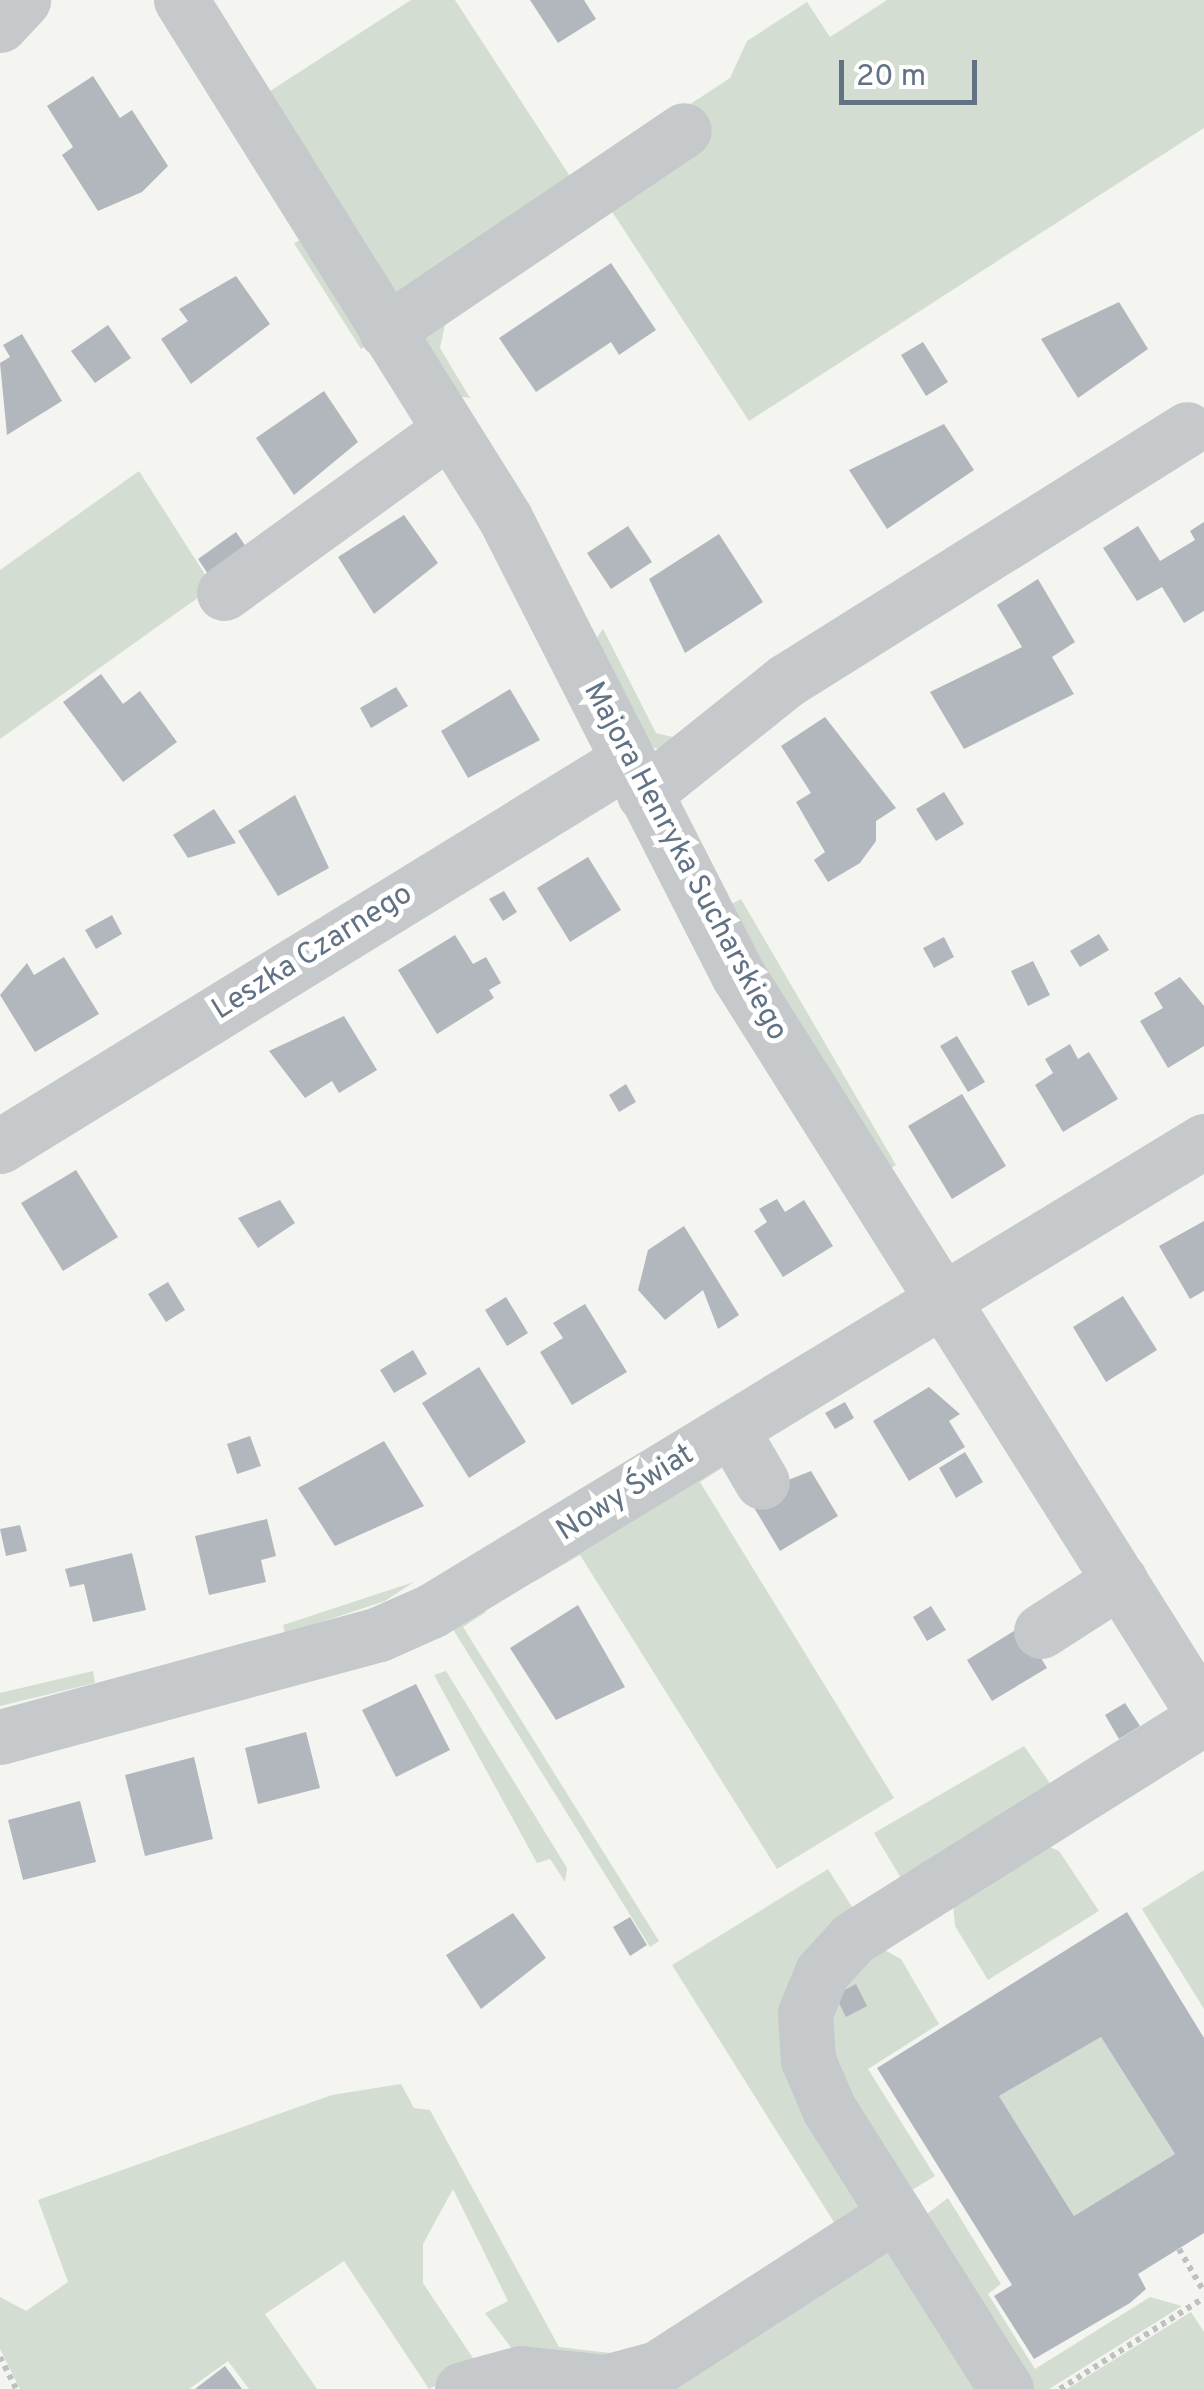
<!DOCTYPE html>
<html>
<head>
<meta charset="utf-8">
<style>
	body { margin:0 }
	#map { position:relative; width:1204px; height:2389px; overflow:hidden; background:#f4f5f0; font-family:Overpass,sans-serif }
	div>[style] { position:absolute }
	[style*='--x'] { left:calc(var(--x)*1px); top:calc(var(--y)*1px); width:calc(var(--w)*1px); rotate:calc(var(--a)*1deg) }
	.green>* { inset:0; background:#d4ddd1 }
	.building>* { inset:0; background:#b1b7bd }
	.path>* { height:6px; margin-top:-3px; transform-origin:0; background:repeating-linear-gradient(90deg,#bfc0c2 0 5px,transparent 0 10px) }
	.minor>* { height:55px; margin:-27.5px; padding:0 27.5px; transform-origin:27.5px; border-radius:27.5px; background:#c6c9cc }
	span { translate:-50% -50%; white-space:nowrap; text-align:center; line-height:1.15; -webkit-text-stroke:10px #fff; paint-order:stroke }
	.street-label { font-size:30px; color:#617284 }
	.scale { position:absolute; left:839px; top:60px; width:138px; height:45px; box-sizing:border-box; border:5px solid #617284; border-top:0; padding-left:12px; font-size:30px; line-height:35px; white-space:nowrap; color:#617284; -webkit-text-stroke:8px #fff; paint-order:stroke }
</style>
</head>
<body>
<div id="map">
	<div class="green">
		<div style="clip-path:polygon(411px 0,455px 0,573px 181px,730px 78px,747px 41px,807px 2px,830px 37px,887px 0,1204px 0,1204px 128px,749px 421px,607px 204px,394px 294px,270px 91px)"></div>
		<div style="clip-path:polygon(305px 238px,372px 340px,361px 349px,294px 243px)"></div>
		<div style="clip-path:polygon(449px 306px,440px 348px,470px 398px,449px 395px,421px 349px,423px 326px)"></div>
		<div style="clip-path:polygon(139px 471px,213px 587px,0 739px,0 570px)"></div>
		<div style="clip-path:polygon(603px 629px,656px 733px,681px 739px,669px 750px,648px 747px,596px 639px)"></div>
		<div style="clip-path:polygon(741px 899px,896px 1165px,886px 1172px,724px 908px)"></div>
		<div style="clip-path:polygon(722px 1455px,733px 1461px,700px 1482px,894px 1798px,777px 1869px,580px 1555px,532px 1583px,533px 1573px)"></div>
		<div style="clip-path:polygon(414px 1582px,385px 1601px,285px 1634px,283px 1625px)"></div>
		<div style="clip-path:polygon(477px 1606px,486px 1612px,463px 1627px,659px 1941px,650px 1947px,454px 1631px,452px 1621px)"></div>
		<div style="clip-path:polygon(93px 1671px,95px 1683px,0 1706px,0 1693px)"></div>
		<div style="clip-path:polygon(446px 1671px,567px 1868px,565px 1882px,550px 1859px,537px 1863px,434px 1675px)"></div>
		<div style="clip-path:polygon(1024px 1746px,1059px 1796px,908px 1890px,874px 1833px)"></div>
		<div style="clip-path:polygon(1031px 1839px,1059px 1851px,1099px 1911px,988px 1980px,955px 1926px,952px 1888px)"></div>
		<div style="clip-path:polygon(828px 1869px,859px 1918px,809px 1968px,795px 2050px,813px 2101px,873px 2197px,863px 2223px,654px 2357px,598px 2368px,512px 2349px,485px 2313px,508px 2301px,453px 2189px,423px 2244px,423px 2283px,477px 2364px,429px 2389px,344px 2261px,265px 2314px,317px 2389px,249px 2389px,228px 2361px,189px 2389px,20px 2389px,0 2349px,0 2297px,26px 2311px,68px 2282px,38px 2200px,332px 2095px,401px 2084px,414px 2108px,430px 2110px,559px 2347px,636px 2356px,837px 2227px,672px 1965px)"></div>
		<div style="clip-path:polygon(1204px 1870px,1204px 2009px,1142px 1909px)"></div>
		<div style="clip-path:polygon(868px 1941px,901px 1959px,939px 2024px,868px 2069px,935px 2176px,907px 2193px,816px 2030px)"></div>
		<div style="clip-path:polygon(1101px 2037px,1175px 2154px,1074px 2216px,999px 2096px)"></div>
		<div style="clip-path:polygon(948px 2198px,1001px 2284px,988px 2294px,1035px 2369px,1150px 2297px,1182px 2306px,1049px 2389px,1019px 2389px,924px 2216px)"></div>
		<div style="clip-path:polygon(884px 2236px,994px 2389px,637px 2389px)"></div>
		<div style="clip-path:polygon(1191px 2312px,1204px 2332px,1204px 2389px,1067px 2389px)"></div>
	</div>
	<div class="building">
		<div style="clip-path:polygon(530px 0,584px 0,596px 19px,558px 43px)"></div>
		<div style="clip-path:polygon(93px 76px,120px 118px,132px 110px,168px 166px,142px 192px,98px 211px,62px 155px,73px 147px,47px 106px)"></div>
		<div style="clip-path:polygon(611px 263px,656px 330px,619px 355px,611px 342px,536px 392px,499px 338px)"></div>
		<div style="clip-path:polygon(236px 276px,270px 324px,191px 384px,161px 339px,188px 321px,179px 309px)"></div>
		<div style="clip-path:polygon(1119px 302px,1148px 349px,1078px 398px,1041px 339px)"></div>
		<div style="clip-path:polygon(108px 325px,131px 358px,95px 383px,71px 351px)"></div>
		<div style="clip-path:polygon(22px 334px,62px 401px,7px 435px,0 363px,10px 357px,3px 345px)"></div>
		<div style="clip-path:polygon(923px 342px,948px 382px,926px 396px,901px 355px)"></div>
		<div style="clip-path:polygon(324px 391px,358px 442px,294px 495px,256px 438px)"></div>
		<div style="clip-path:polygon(944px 424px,974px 470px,887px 529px,849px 470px)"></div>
		<div style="clip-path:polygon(404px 515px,438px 563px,374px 614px,338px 557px)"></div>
		<div style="clip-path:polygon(1204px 522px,1204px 611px,1184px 623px,1162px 587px,1137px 601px,1103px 548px,1138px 526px,1160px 561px,1195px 540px,1190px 531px)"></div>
		<div style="clip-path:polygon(628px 526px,652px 562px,611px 589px,587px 553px)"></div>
		<div style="clip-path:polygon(236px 532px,251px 554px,212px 580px,198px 559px)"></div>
		<div style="clip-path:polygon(719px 534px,763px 602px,685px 653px,649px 579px)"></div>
		<div style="clip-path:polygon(1038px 579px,1075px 642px,1052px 657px,1074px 694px,964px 749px,930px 692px,1022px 647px,997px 605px)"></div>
		<div style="clip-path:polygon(101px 674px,123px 704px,140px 691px,177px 742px,123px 782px,63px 702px)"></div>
		<div style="clip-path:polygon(396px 687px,408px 706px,371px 728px,360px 708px)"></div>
		<div style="clip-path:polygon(510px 689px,540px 740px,468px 778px,441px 731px)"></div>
		<div style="clip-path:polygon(825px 717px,896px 808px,876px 821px,876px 841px,860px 863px,828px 882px,814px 860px,825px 852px,796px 802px,811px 793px,781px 746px)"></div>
		<div style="clip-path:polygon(944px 792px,964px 824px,936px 841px,916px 809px)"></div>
		<div style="clip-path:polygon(295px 795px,329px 868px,278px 896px,238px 831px)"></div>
		<div style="clip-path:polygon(214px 809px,236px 843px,188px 858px,173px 835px)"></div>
		<div style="clip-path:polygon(588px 857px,621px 910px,570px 942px,537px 888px)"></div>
		<div style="clip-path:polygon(504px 891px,517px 912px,503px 921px,489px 899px)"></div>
		<div style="clip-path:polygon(112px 915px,122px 934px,96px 949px,85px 930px)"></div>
		<div style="clip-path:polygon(1099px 934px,1109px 950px,1080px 967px,1070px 951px)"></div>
		<div style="clip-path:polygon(455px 935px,473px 964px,486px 957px,501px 983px,489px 990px,494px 998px,437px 1034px,398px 970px)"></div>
		<div style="clip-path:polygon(944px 937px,954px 957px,934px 968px,923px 948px)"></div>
		<div style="clip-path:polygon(64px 957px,99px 1014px,35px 1052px,0 995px,27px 963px,34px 975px)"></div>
		<div style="clip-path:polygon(1033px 961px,1050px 995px,1028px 1006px,1011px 971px)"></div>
		<div style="clip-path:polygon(1180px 977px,1204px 1006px,1204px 1046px,1168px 1068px,1140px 1021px,1163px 1008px,1154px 993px)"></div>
		<div style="clip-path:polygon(344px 1016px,377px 1070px,339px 1093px,332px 1081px,305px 1098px,269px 1051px)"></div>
		<div style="clip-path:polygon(957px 1036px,985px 1082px,968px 1092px,940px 1046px)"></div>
		<div style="clip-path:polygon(1070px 1044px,1078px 1059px,1089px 1052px,1118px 1099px,1063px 1132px,1035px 1085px,1053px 1073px,1045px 1059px)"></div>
		<div style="clip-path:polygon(626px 1084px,636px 1102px,619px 1112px,609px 1095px)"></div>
		<div style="clip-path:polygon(962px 1094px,1006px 1166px,952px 1199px,908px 1126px)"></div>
		<div style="clip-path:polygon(76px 1170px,118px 1237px,63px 1271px,21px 1203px)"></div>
		<div style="clip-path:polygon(777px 1199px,785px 1212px,804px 1200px,833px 1246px,783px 1277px,754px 1231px,767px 1222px,759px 1209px)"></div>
		<div style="clip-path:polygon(280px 1200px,295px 1223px,258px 1248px,238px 1218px)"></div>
		<div style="clip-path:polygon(1204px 1221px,1204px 1291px,1190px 1299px,1159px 1246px)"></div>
		<div style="clip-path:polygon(684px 1226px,739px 1315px,718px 1329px,703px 1290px,665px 1320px,638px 1290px,648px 1250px)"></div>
		<div style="clip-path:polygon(168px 1282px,185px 1310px,166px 1322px,148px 1294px)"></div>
		<div style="clip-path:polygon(1123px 1296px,1157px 1350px,1106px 1382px,1073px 1327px)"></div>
		<div style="clip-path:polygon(506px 1297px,528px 1333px,507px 1346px,485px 1310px)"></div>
		<div style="clip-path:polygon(585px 1304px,627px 1372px,572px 1405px,540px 1352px,563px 1338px,553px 1323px)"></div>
		<div style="clip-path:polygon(413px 1350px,427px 1374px,394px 1393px,380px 1370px)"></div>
		<div style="clip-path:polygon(479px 1367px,526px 1442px,469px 1478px,422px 1403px)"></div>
		<div style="clip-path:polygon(929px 1387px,960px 1414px,949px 1421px,965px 1447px,909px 1481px,873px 1421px)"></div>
		<div style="clip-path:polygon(845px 1402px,854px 1418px,835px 1429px,825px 1413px)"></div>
		<div style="clip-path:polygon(250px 1436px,261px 1466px,237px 1474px,227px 1444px)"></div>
		<div style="clip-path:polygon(384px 1441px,424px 1506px,335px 1546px,298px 1488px)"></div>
		<div style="clip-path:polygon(965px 1452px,983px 1482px,956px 1498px,939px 1468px)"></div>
		<div style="clip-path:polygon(811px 1471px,838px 1516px,780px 1551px,747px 1496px)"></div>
		<div style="clip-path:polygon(267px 1519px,276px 1556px,261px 1560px,266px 1582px,209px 1595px,195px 1536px)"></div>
		<div style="clip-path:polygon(20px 1525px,27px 1551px,6px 1556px,0 1529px)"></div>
		<div style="clip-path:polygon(132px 1553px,146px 1610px,93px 1622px,84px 1584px,70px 1587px,65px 1569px)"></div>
		<div style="clip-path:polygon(578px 1605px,625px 1687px,556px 1720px,510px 1648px)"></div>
		<div style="clip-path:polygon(931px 1606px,946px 1630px,927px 1641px,913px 1617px)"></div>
		<div style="clip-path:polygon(1022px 1626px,1047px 1668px,992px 1701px,967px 1660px)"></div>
		<div style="clip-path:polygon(416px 1684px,450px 1750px,396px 1777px,362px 1710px)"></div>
		<div style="clip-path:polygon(1125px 1703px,1140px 1726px,1119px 1739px,1105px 1715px)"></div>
		<div style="clip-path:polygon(306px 1732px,320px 1788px,258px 1804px,245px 1748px)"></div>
		<div style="clip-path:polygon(194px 1757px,213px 1839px,145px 1856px,125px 1775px)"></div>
		<div style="clip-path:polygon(80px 1801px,96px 1862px,23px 1880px,8px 1820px)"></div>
		<div style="clip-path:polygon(evenodd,1127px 1912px,1204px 2038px,1204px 2233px,1138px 2274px,1146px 2289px,1130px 2303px,1034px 2359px,994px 2296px,1012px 2285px,877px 2068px,1127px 1912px,1101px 2037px,1175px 2154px,1074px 2216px,999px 2096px,1101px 2037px)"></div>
		<div style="clip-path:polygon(513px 1913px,546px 1958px,481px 2009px,446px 1955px)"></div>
		<div style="clip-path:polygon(630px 1917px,647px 1945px,630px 1956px,613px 1927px)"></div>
		<div style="clip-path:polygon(856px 1984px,867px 2006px,846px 2017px,835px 1995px)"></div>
		<div style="clip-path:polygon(225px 2366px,242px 2389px,195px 2389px)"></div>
	</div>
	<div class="path">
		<div style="--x:1179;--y:2249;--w:50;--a:59.8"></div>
		<div style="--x:0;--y:2357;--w:36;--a:63"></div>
		<div style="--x:1060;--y:2389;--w:170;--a:-32.3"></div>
	</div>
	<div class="minor">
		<div style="--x:181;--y:0;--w:611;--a:57.97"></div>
		<div style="--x:505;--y:518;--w:513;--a:62.99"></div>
		<div style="--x:738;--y:975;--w:875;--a:57.8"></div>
		<div style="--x:0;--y:25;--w:34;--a:-47"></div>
		<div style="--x:386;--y:331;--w:359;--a:-34"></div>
		<div style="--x:224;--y:593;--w:276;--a:-35.9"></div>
		<div style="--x:644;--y:794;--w:183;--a:-38.6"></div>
		<div style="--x:787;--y:680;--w:472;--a:-32.1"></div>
		<div style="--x:0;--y:1146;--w:735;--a:-31.59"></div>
		<div style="--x:731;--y:1429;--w:61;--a:59.7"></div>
		<div style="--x:1041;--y:1631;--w:94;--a:-32.8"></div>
		<div style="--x:0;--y:1737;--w:393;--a:-15.2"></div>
		<div style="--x:379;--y:1634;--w:57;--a:-23.9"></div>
		<div style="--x:431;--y:1611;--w:905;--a:-31.3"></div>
		<div style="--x:462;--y:2389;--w:61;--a:-15.2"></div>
		<div style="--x:521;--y:2373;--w:84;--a:6.1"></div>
		<div style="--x:605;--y:2382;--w:54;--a:-15.1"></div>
		<div style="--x:657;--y:2368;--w:284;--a:-32.8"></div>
		<div style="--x:1006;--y:2389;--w:331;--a:-122.3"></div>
		<div style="--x:829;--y:2109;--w:53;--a:-113.2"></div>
		<div style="--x:808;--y:2060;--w:47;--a:-93.7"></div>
		<div style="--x:805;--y:2013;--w:44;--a:-67.5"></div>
		<div style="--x:822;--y:1972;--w:46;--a:-47.6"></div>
		<div style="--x:853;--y:1938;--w:414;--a:-32.1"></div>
	</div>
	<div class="street-label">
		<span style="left:684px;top:862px;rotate:62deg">Majora Henryka Sucharskiego</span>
		<span style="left:313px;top:953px;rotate:-32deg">Leszka Czarnego</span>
		<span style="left:626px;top:1494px;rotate:-32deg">Nowy Świat</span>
	</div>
	<div class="scale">20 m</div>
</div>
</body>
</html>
